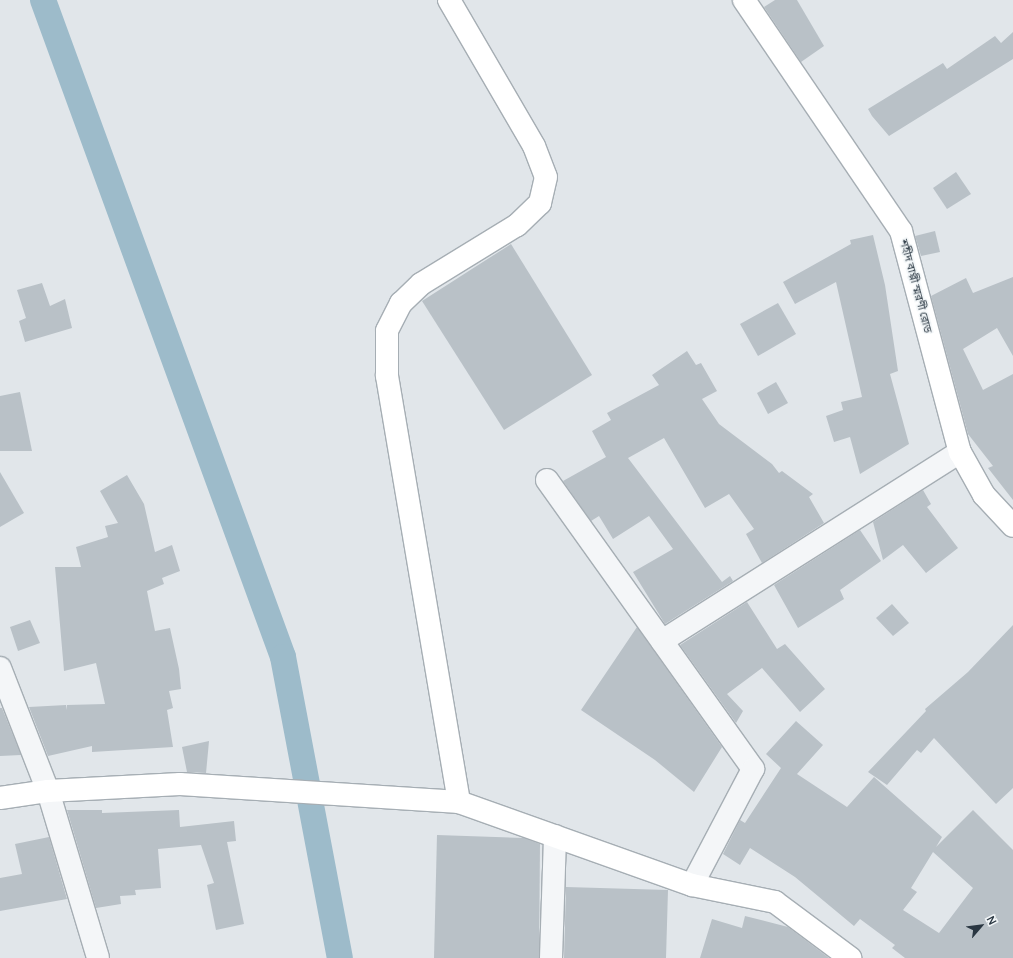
<!DOCTYPE html>
<html>
<head>
<meta charset="utf-8">
<style>
	body { margin:0 }
	#map { position:relative; width:1013px; height:958px; overflow:hidden; background:#e1e6ea; font-family:Manrope,"Noto Sans Bengali",sans-serif }
	div>[style] { position:absolute }
	[style*='--x'] { left:calc(var(--x)*1px); top:calc(var(--y)*1px); width:calc(var(--w)*1px); rotate:calc(var(--a)*1deg) }
	.canal>* { height:26px; margin:-13px; padding:0 13px; transform-origin:13px; border-radius:13px; background:#9dbbca }
	.building>* { inset:0; background:#b9c1c7 }
	.roads { filter:drop-shadow(1px 0 #a6aeb4) drop-shadow(-1px 0 #a6aeb4) drop-shadow(0 1px #a6aeb4) drop-shadow(0 -1px #a6aeb4) }
	.street>* { height:22px; margin:-11px; padding:0 11px; transform-origin:11px; border-radius:11px; background:#f4f6f8 }
	.secondary>* { height:22px; margin:-11px; padding:0 11px; transform-origin:11px; border-radius:11px; background:#fff }
	span { translate:-50% -50%; white-space:nowrap; text-align:center; line-height:1.15; -webkit-text-stroke:3px #f1f5f7; paint-order:stroke }
	.street-label { font-size:11px; color:#2a3742 }
	.north { position:absolute; left:961px; top:906px; width:40px; height:40px; -webkit-text-stroke:3px #f1f5f7; paint-order:stroke; rotate:62deg; font-size:11px; font-weight:700; line-height:16px; text-align:center; color:#2a3742 }
	.north::after { content:''; display:block; margin:auto; width:14px; height:18px; background:#2a3742; clip-path:polygon(50% 0,100% 100%,50% 72%,0 100%) }
</style>
</head>
<body>
<div id="map">
	<div class="canal">
		<div style="--x:43;--y:0;--w:699;--a:69.93"></div>
		<div style="--x:283;--y:657;--w:306;--a:79.3"></div>
	</div>
	<div class="building">
		<div style="clip-path:polygon(775px 0,797px 0,824px 46px,801px 62px,764px 7px)"></div>
		<div style="clip-path:polygon(1013px 32px,1013px 59px,889px 136px,872px 116px,868px 109px,943px 63px,947px 69px,995px 36px,1001px 43px)"></div>
		<div style="clip-path:polygon(956px 172px,971px 194px,947px 209px,933px 188px)"></div>
		<div style="clip-path:polygon(935px 231px,940px 252px,921px 256px,915px 236px)"></div>
		<div style="clip-path:polygon(873px 235px,885px 285px,898px 371px,890px 374px,909px 444px,860px 474px,850px 437px,834px 442px,826px 416px,843px 410px,841px 402px,862px 397px,836px 282px,795px 304px,783px 282px,851px 244px,850px 240px)"></div>
		<div style="clip-path:polygon(511px 244px,592px 375px,504px 430px,422px 301px)"></div>
		<div style="clip-path:polygon(1013px 277px,1013px 356px,997px 328px,963px 349px,983px 390px,1013px 374px,1013px 500px,988px 468px,993px 466px,968px 434px,931px 296px,966px 278px,973px 293px)"></div>
		<div style="clip-path:polygon(42px 283px,50px 306px,65px 299px,72px 328px,25px 342px,19px 321px,26px 318px,17px 290px)"></div>
		<div style="clip-path:polygon(778px 303px,796px 334px,758px 356px,740px 324px)"></div>
		<div style="clip-path:polygon(687px 351px,696px 365px,701px 363px,717px 391px,702px 399px,719px 424px,772px 464px,779px 473px,782px 471px,813px 494px,809px 497px,824px 523px,762px 563px,746px 534px,754px 529px,729px 494px,705px 508px,664px 438px,628px 458px,722px 582px,730px 576px,733px 581px,665px 624px,633px 572px,673px 549px,649px 516px,613px 539px,599px 516px,591px 521px,563px 481px,606px 457px,592px 431px,611px 420px,607px 413px,659px 385px,652px 375px)"></div>
		<div style="clip-path:polygon(776px 382px,788px 403px,768px 414px,757px 393px)"></div>
		<div style="clip-path:polygon(20px 392px,32px 451px,0 451px,0 396px)"></div>
		<div style="clip-path:polygon(0 472px,24px 513px,0 527px)"></div>
		<div style="clip-path:polygon(127px 475px,144px 504px,155px 552px,172px 545px,180px 571px,162px 578px,164px 584px,147px 591px,155px 631px,170px 628px,179px 669px,181px 689px,169px 691px,173px 708px,167px 710px,173px 747px,92px 752px,92px 746px,48px 756px,29px 707px,66px 705px,67px 710px,67px 705px,105px 704px,96px 663px,64px 671px,55px 567px,81px 567px,76px 547px,108px 537px,105px 526px,118px 523px,100px 491px)"></div>
		<div style="clip-path:polygon(923px 490px,931px 504px,927px 507px,958px 548px,926px 573px,903px 545px,883px 560px,873px 522px)"></div>
		<div style="clip-path:polygon(860px 530px,881px 561px,840px 590px,844px 599px,798px 628px,774px 585px)"></div>
		<div style="clip-path:polygon(747px 602px,777px 649px,785px 644px,825px 689px,800px 712px,762px 668px,727px 694px,743px 711px,736px 723px,680px 645px)"></div>
		<div style="clip-path:polygon(892px 604px,909px 623px,893px 636px,876px 618px)"></div>
		<div style="clip-path:polygon(30px 620px,40px 643px,18px 651px,10px 627px)"></div>
		<div style="clip-path:polygon(1013px 625px,1013px 788px,996px 804px,934px 738px,921px 753px,917px 750px,887px 785px,868px 772px,926px 711px,925px 709px,968px 672px)"></div>
		<div style="clip-path:polygon(637px 627px,722px 747px,694px 792px,655px 760px,581px 710px)"></div>
		<div style="clip-path:polygon(0 708px,2px 708px,21px 755px,0 756px)"></div>
		<div style="clip-path:polygon(evenodd,796px 721px,823px 745px,797px 774px,847px 807px,874px 777px,942px 837px,936px 847px,973px 810px,1013px 850px,1013px 958px,905px 958px,892px 948px,895px 945px,860px 919px,854px 926px,795px 877px,750px 848px,740px 865px,723px 854px,740px 820px,745px 823px,781px 768px,766px 754px,796px 721px,933px 852px,973px 888px,939px 933px,903px 910px,917px 892px,911px 888px,933px 852px)"></div>
		<div style="clip-path:polygon(209px 741px,206px 773px,187px 772px,182px 747px)"></div>
		<div style="clip-path:polygon(67px 810px,102px 810px,102px 813px,179px 810px,180px 827px,234px 821px,236px 841px,227px 842px,244px 924px,216px 930px,207px 885px,214px 883px,201px 845px,158px 849px,161px 888px,135px 890px,136px 895px,120px 896px,121px 904px,96px 908px)"></div>
		<div style="clip-path:polygon(437px 835px,524px 838px,540px 844px,539px 958px,434px 958px)"></div>
		<div style="clip-path:polygon(49px 837px,67px 899px,0 911px,0 878px,22px 874px,15px 844px)"></div>
		<div style="clip-path:polygon(566px 887px,668px 890px,666px 958px,564px 958px)"></div>
		<div style="clip-path:polygon(745px 916px,788px 927px,829px 958px,700px 958px,712px 919px,742px 928px)"></div>
	</div>
	<div class="roads">
		<div class="street">
			<div style="--x:547;--y:480;--w:355;--a:54.5"></div>
			<div style="--x:753;--y:769;--w:131;--a:117.7"></div>
			<div style="--x:662;--y:641;--w:353;--a:-32.4"></div>
			<div style="--x:0;--y:668;--w:132;--a:68.7"></div>
			<div style="--x:48;--y:791;--w:174;--a:73.3"></div>
			<div style="--x:551;--y:958;--w:122;--a:-88.1"></div>
		</div>
		<div class="secondary">
			<div style="--x:449;--y:0;--w:169;--a:59.8"></div>
			<div style="--x:534;--y:146;--w:33;--a:69"></div>
			<div style="--x:546;--y:177;--w:27;--a:103"></div>
			<div style="--x:540;--y:203;--w:32;--a:136"></div>
			<div style="--x:517;--y:225;--w:113;--a:148.4"></div>
			<div style="--x:421;--y:284;--w:28;--a:136"></div>
			<div style="--x:401;--y:303;--w:31;--a:117"></div>
			<div style="--x:387;--y:331;--w:45;--a:90"></div>
			<div style="--x:387;--y:376;--w:432;--a:80.4"></div>
			<div style="--x:744;--y:0;--w:279;--a:55.8"></div>
			<div style="--x:901;--y:231;--w:229;--a:75.1"></div>
			<div style="--x:960;--y:452;--w:49;--a:60.8"></div>
			<div style="--x:984;--y:495;--w:42;--a:46.9"></div>
			<div style="--x:0;--y:798;--w:49;--a:-8.3"></div>
			<div style="--x:48;--y:791;--w:132;--a:-3"></div>
			<div style="--x:180;--y:784;--w:280;--a:3.7"></div>
			<div style="--x:459;--y:802;--w:247;--a:19.6"></div>
			<div style="--x:692;--y:885;--w:85;--a:11.6"></div>
			<div style="--x:775;--y:902;--w:94;--a:36.7"></div>
		</div>
	</div>
	<div class="street-label">
		<span style="left:916px;top:286px;rotate:75deg">শহীদ বাপ্পী স্মরণী রোড</span>
	</div>
	<div class="north">N</div>
</div>
</body>
</html>
